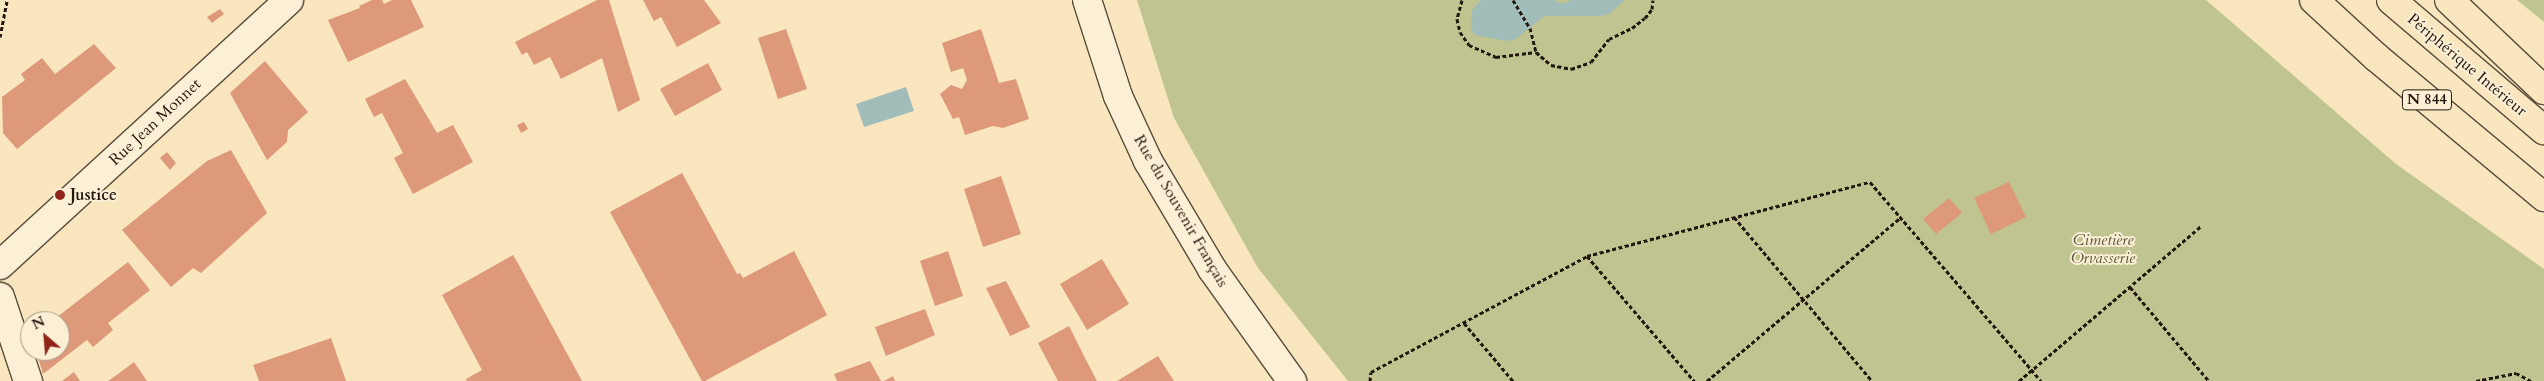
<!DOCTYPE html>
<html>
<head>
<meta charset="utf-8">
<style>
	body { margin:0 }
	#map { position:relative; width:2544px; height:381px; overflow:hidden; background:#f9e6bf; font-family:Cardo,serif }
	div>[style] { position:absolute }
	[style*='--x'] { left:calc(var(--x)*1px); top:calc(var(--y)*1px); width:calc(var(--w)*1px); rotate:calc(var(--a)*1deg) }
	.green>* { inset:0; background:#bfc491 }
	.water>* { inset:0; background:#a1bdba }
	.building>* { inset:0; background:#dd997a }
	.path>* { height:3px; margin-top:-1.5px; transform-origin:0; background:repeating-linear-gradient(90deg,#23180f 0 4px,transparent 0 6.5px) }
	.roads { filter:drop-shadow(1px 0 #584c3b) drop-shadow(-1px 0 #584c3b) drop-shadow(0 1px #584c3b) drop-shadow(0 -1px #584c3b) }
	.street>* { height:28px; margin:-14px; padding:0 14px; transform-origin:14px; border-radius:14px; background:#fbefd5 }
	.secondary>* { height:28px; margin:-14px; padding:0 14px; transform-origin:14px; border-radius:14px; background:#fbefd5 }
	.highway>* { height:28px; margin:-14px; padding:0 14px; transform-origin:14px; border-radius:14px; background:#f9e6bf }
	.dots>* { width:14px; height:14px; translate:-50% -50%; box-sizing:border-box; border:2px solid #fbefd5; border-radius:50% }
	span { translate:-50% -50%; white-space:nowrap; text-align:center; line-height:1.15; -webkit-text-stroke:4px #fbefd5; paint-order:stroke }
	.shield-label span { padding:1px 4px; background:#fbefd5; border:1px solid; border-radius:4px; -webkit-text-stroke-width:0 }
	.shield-label { font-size:15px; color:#23180f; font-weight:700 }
	.street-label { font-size:16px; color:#23180f }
	.poi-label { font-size:16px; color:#23180f; font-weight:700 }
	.left { translate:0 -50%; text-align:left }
	.park-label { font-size:16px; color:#5a543c; font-style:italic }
	.north { position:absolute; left:20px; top:311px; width:50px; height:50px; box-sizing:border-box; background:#fbefd5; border:1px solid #a59986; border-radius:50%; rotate:333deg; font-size:14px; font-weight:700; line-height:20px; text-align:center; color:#23180f }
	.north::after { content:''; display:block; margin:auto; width:18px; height:22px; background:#8f2418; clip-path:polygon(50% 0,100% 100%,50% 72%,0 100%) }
</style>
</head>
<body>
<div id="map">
	<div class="green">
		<div style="clip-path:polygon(1137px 0,2206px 0,2396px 164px,2544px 269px,2544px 381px,1348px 381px,1258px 268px,1174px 118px)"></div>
		<div style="clip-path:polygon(2517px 0,2544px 0,2544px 22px)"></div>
	</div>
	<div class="water">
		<div style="clip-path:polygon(1481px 0,1553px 0,1563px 4px,1571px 0,1625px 0,1609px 14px,1600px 16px,1544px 16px,1516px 39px,1507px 41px,1475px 35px,1471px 29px,1472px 10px)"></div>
		<div style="clip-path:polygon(906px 87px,914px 111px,864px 127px,856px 104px)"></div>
	</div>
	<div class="building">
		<div style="clip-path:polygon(372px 0,382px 0,384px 4px,392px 0,411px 0,424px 27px,348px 62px,328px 20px,360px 8px,359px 6px)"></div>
		<div style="clip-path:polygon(597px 0,609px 0,640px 100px,618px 112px,602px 58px,561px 79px,550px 57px,534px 65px,527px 52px,522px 55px,515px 42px)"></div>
		<div style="clip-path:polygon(643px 0,704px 0,721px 23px,677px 47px,661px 17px,654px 21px)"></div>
		<div style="clip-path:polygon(220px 9px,224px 14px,212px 23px,207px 17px)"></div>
		<div style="clip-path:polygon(786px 29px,807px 89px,778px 99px,758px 38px)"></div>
		<div style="clip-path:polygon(981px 29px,999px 83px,1016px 79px,1029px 119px,1003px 128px,993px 126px,965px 135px,959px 117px,953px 119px,940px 94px,951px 85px,962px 89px,967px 80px,963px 68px,951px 72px,942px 43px)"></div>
		<div style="clip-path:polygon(94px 44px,116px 68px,17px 149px,3px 133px,2px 97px,25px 80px,21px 74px,42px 58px,55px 74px)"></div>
		<div style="clip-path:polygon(265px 61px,308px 112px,288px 130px,287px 142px,267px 160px,230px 93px)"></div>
		<div style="clip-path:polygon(708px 63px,722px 90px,675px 116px,660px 89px)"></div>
		<div style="clip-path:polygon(405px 79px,437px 133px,453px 125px,473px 162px,413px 194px,394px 158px,403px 153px,382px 113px,374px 117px,365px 99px)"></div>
		<div style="clip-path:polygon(524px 122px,528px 129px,521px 133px,517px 125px)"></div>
		<div style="clip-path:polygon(231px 150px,267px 213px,201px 273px,193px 268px,171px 287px,122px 230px,207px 161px)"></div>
		<div style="clip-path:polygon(167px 152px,176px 163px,170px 170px,160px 158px)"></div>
		<div style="clip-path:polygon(682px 173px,737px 274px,740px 273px,743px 278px,794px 251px,827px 315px,705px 381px,702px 381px,610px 212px)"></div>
		<div style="clip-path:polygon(1001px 176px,1021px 234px,983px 247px,964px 189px)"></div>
		<div style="clip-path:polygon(2009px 182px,2026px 217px,1991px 234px,1974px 198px)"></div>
		<div style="clip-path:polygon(1949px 198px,1962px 213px,1936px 234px,1923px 219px)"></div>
		<div style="clip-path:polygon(948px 251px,963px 296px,935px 306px,920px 261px)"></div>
		<div style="clip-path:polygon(513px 255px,520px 267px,582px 381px,467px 381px,466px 379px,482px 370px,442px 295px)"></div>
		<div style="clip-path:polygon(1102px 259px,1129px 304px,1087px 330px,1060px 284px)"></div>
		<div style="clip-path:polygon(128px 262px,150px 290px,108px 323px,113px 330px,93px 347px,87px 340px,43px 374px,36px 351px,60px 351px,60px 321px,52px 321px)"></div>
		<div style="clip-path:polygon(1006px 281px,1030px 327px,1010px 336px,986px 288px)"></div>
		<div style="clip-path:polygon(925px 309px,935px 335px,886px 356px,875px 327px)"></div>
		<div style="clip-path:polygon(1069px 326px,1086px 360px,1097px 381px,1058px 381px,1038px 343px)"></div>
		<div style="clip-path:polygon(331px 338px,346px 381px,259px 381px,253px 365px)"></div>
		<div style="clip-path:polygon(1158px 356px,1174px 381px,1117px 381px)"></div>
		<div style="clip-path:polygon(870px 361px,881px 381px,837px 381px,834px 374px)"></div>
		<div style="clip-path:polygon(134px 362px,147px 381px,108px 381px,118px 374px)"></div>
		<div style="clip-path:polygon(74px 372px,80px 381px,62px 381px)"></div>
		<div style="clip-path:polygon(893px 376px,895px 381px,884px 381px)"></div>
	</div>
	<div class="path">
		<div style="--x:1462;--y:0;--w:20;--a:105"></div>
		<div style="--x:1457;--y:19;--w:13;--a:77"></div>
		<div style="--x:1460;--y:32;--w:16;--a:55"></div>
		<div style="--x:1469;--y:45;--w:30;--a:24"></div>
		<div style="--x:1496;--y:57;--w:40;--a:-7.1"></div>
		<div style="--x:1536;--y:52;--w:20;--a:41"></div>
		<div style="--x:1551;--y:65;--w:20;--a:11"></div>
		<div style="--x:1571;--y:69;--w:21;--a:-19"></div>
		<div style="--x:1591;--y:62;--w:29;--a:-52"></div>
		<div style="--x:1609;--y:39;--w:25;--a:-26"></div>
		<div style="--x:1632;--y:28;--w:16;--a:-38"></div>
		<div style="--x:1645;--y:18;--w:11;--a:-52"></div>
		<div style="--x:1652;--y:9;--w:9;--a:-84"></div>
		<div style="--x:1513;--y:0;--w:33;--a:59"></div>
		<div style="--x:1530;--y:28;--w:25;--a:76"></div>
		<div style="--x:0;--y:37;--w:38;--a:-79"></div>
		<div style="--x:1734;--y:217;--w:214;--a:49.9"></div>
		<div style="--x:1587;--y:256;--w:165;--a:49.4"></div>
		<div style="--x:2130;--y:287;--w:123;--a:50"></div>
		<div style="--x:1464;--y:323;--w:76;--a:49.8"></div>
		<div style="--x:1370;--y:381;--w:9;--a:-84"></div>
		<div style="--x:1371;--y:372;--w:245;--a:-28.2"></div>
		<div style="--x:1587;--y:256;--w:293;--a:-14.7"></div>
		<div style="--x:1870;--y:182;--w:262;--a:49.3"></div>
		<div style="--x:1707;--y:381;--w:254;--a:-40.2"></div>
		<div style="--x:2019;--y:381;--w:239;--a:-40.4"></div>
		<div style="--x:2476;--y:381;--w:41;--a:-11.3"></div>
		<div style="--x:2516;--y:373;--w:17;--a:28"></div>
	</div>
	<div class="roads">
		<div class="street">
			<div style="--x:0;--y:297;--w:89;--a:71.6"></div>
		</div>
		<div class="secondary">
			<div style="--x:1087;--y:0;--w:101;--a:72.1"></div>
			<div style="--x:1118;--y:96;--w:72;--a:65.2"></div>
			<div style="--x:1148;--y:161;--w:126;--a:59.3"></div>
			<div style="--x:1212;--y:269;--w:138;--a:54.5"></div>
			<div style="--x:0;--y:265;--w:392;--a:-42.5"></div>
		</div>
		<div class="highway">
			<div style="--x:2314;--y:0;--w:84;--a:42.6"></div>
			<div style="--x:2376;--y:57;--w:219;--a:39.8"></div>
			<div style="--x:2391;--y:0;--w:201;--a:40.4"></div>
			<div style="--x:2449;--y:0;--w:131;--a:43.5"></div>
		</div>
	</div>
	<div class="dots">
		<div style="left:60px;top:195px;background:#8f2418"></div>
	</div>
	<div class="shield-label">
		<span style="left:2427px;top:100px">N 844</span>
	</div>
	<div class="street-label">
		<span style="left:2467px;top:65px;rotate:40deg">Périphérique Intérieur</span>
		<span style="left:155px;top:122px;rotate:-43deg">Rue Jean Monnet</span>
		<span style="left:1181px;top:211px;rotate:60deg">Rue du Souvenir Français</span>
	</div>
	<div class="poi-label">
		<span class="left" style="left:70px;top:195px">Justice</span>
	</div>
	<div class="park-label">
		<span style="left:2103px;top:249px">Cimetière<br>Orvasserie</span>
	</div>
	<div class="north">N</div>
</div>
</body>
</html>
